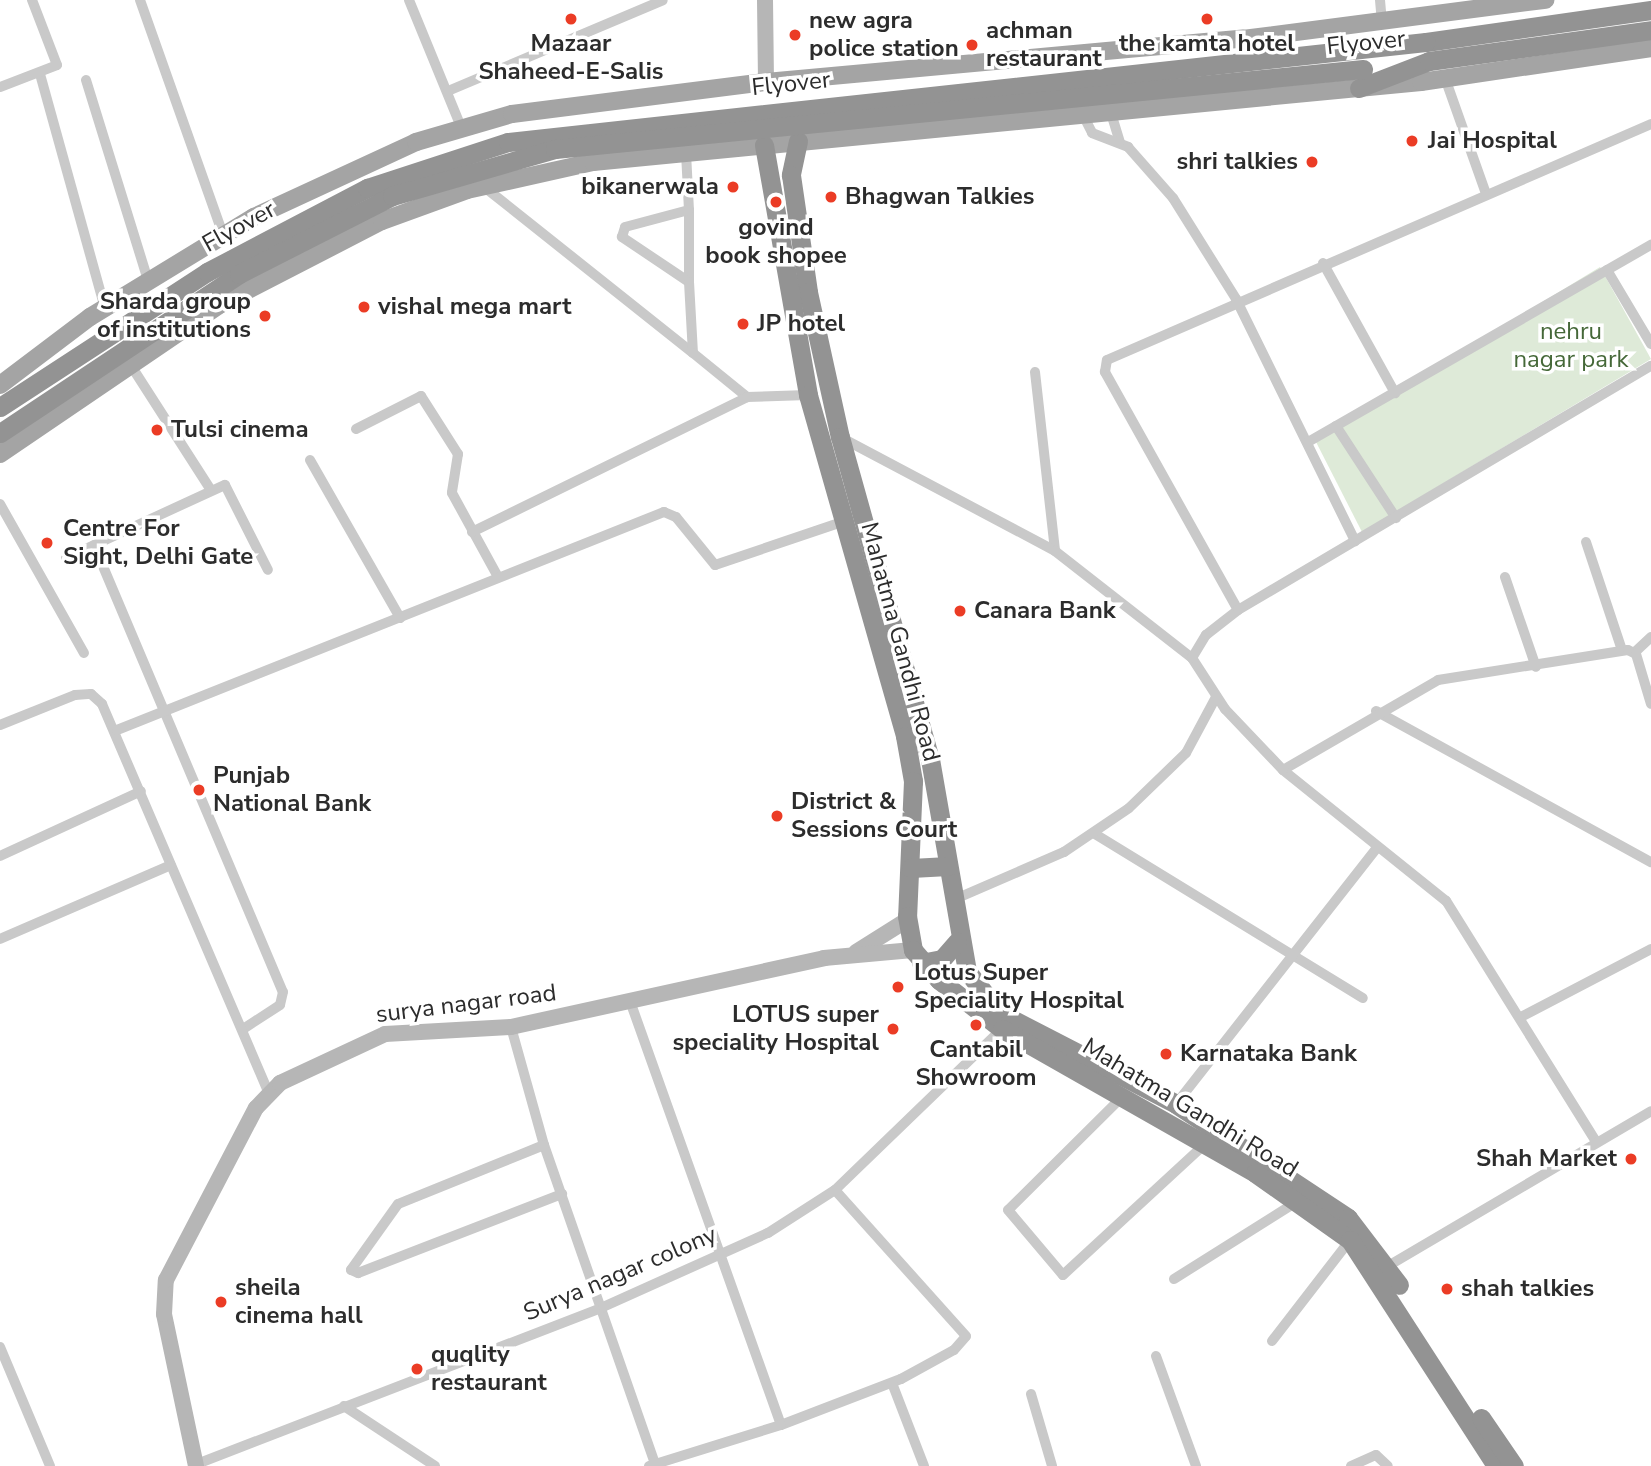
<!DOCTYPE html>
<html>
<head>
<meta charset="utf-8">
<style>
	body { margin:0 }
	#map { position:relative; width:1651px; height:1466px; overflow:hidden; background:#fff; font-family:"Nunito Sans",sans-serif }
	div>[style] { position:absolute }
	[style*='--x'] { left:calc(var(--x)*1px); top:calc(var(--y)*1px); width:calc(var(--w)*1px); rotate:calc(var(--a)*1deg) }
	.green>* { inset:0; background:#deead8 }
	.street>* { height:10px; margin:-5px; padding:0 5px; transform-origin:5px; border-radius:5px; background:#c9c9c9 }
	.secondary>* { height:16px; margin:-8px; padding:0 8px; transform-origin:8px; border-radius:8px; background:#b6b6b6 }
	.primary>* { height:18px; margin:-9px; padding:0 9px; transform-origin:9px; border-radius:9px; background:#a4a4a4 }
	.highway>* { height:19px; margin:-9.5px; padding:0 9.5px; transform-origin:9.5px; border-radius:9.5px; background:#939393 }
	.highway-bridge>* { height:19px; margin:-9.5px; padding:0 9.5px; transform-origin:9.5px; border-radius:9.5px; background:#939393 }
	.dots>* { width:19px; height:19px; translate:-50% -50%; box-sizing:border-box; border:4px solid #fff; border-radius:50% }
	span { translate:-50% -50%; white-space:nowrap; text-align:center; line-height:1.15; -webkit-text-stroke:7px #fff; paint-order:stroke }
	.poi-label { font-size:24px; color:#2c2c2c; font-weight:700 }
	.left { translate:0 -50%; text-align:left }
	.right { translate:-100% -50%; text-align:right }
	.street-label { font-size:24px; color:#2c2c2c }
	.park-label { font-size:24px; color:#456838 }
</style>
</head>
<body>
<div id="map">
	<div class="green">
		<div style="clip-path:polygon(1600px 267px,1651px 359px,1362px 532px,1315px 440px)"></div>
	</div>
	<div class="street">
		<div style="--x:140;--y:0;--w:249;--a:70.5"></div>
		<div style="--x:409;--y:0;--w:139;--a:67.7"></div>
		<div style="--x:1380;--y:0;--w:22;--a:85"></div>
		<div style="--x:40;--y:74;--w:244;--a:74.5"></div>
		<div style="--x:1445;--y:78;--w:123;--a:70.5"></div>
		<div style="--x:86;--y:80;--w:209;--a:72.8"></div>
		<div style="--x:0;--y:87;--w:61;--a:-21.1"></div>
		<div style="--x:57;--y:65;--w:70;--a:-111"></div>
		<div style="--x:448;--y:91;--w:233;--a:-22.9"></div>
		<div style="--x:1111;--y:113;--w:30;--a:73"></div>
		<div style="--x:1083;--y:115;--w:20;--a:63"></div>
		<div style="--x:1092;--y:133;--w:39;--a:21"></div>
		<div style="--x:1128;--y:147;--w:68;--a:48.6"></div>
		<div style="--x:1173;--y:198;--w:119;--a:58"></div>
		<div style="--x:1236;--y:299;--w:270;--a:63.8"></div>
		<div style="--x:686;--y:153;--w:57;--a:87"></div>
		<div style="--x:689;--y:210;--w:72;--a:90"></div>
		<div style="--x:689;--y:282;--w:81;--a:-146.1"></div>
		<div style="--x:622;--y:237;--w:10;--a:-73"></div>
		<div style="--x:625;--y:227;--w:66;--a:-14.9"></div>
		<div style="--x:483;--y:186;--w:268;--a:38.5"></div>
		<div style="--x:1323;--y:263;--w:149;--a:61"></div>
		<div style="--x:1607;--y:270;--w:86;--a:59.3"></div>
		<div style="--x:689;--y:282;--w:71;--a:86.8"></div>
		<div style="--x:693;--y:353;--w:70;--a:39.2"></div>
		<div style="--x:747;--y:397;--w:61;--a:-1.9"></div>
		<div style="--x:130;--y:364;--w:150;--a:57.3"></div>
		<div style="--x:1035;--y:372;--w:180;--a:83.6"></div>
		<div style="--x:1336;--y:426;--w:110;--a:56.9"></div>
		<div style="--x:356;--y:429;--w:73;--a:-26.9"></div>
		<div style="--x:421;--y:396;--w:69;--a:57.5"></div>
		<div style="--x:458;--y:454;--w:39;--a:99"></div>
		<div style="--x:452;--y:493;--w:96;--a:61.3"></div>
		<div style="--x:840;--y:437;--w:243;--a:27.9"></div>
		<div style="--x:1055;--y:551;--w:174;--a:38"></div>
		<div style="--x:1308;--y:442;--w:396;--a:-29.9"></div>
		<div style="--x:310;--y:460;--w:182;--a:60.3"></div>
		<div style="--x:0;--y:504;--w:171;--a:60.6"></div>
		<div style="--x:472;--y:532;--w:306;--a:-26.1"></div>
		<div style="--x:1586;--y:542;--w:114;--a:71.6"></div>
		<div style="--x:94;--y:545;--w:485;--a:67.1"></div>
		<div style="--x:283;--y:992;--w:13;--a:103"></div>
		<div style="--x:280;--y:1005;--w:44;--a:147"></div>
		<div style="--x:66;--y:558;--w:175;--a:-24.7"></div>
		<div style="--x:225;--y:485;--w:95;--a:63.2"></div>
		<div style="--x:1505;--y:577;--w:95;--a:71"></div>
		<div style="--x:1238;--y:610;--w:273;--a:-119.2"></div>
		<div style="--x:1105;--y:372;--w:12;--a:-81"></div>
		<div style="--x:1107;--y:360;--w:593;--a:-23.45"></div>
		<div style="--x:1635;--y:652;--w:22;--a:-43"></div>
		<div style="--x:1376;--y:711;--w:314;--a:28.8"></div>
		<div style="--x:0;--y:725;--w:81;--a:-21.8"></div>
		<div style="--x:75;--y:695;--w:16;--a:-4"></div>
		<div style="--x:91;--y:694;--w:15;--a:42"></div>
		<div style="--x:102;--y:704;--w:421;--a:66.8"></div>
		<div style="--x:117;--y:730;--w:589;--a:-21.73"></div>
		<div style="--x:664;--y:512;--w:13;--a:23"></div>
		<div style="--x:676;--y:517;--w:62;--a:50.9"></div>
		<div style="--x:715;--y:565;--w:134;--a:-18.7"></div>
		<div style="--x:1283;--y:770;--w:179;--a:-30.1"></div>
		<div style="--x:1438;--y:680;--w:192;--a:-9"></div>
		<div style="--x:1628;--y:650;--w:9;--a:27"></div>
		<div style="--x:1636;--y:654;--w:52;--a:73.3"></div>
		<div style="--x:1095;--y:834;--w:314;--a:31.5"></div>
		<div style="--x:0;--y:856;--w:155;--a:-24.7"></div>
		<div style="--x:953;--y:900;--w:121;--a:-23.4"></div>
		<div style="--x:1064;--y:852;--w:78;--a:-34.1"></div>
		<div style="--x:1129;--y:808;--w:79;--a:-44"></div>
		<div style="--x:1186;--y:753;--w:64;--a:-61.8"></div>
		<div style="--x:0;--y:939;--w:186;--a:-23.4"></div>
		<div style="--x:630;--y:1001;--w:450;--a:70.4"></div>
		<div style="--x:781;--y:1425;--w:129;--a:-21"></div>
		<div style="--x:901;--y:1379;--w:60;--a:-28.7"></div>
		<div style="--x:954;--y:1350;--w:18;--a:-49"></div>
		<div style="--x:966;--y:1336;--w:196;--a:-131.9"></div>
		<div style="--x:1521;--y:1017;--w:147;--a:-27.6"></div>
		<div style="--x:511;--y:1027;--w:123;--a:74.4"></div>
		<div style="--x:544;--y:1145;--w:338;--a:70.8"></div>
		<div style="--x:1124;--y:1095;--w:163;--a:135.2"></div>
		<div style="--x:1008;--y:1210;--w:85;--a:49.8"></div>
		<div style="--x:1063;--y:1275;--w:193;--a:-42.7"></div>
		<div style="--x:1176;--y:1104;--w:323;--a:-51.9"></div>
		<div style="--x:1595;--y:1140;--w:282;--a:-121.9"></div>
		<div style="--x:1446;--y:901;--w:209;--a:-141.2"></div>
		<div style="--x:1283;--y:770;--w:84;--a:-133.6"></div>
		<div style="--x:1225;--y:709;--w:61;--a:-122.9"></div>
		<div style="--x:1192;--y:658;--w:27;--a:-59"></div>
		<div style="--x:1206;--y:635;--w:41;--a:-38"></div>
		<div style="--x:1238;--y:610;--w:480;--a:-30.6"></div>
		<div style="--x:544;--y:1145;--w:157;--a:158"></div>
		<div style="--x:398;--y:1204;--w:81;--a:125.5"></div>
		<div style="--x:351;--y:1270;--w:8;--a:23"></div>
		<div style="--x:358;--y:1273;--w:219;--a:-21.2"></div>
		<div style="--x:1388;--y:1266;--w:305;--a:-30.5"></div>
		<div style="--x:1174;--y:1279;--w:146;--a:-32.2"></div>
		<div style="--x:1272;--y:1341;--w:128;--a:-52.3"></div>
		<div style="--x:0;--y:1347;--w:129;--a:67.2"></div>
		<div style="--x:1156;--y:1356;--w:117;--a:70"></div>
		<div style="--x:892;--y:1383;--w:89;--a:68.9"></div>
		<div style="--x:1031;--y:1394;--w:75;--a:73.7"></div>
		<div style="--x:344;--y:1406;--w:109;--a:33.4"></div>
		<div style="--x:197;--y:1464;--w:435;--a:-21.1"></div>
		<div style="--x:603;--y:1307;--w:181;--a:-24.2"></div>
		<div style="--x:768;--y:1233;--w:80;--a:-32.7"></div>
		<div style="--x:835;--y:1190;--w:232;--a:-44"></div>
		<div style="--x:649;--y:1466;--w:138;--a:-17.3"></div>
		<div style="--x:1351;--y:1466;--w:27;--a:-24"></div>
		<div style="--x:1376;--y:1455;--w:16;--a:43"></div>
	</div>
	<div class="secondary">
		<div style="--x:765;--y:0;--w:82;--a:89.3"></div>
		<div style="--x:856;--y:952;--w:60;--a:-32.1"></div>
		<div style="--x:196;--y:1466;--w:155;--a:-101.9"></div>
		<div style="--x:164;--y:1314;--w:34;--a:-87"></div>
		<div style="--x:166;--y:1280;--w:194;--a:-62.4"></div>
		<div style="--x:256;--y:1108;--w:35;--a:-46"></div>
		<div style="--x:280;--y:1083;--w:116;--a:-25"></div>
		<div style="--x:385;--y:1034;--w:126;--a:-3.2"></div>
		<div style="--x:511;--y:1027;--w:321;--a:-12.4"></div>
		<div style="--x:824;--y:958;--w:89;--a:-5.1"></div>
	</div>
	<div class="primary">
		<div style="--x:0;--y:385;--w:113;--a:-37.1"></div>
		<div style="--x:90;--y:317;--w:192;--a:-31.4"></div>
		<div style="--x:254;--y:217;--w:179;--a:-24.8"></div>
		<div style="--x:416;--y:142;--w:100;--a:-16.3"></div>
		<div style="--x:512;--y:114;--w:256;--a:-7.2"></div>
		<div style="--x:766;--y:82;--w:479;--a:-5.2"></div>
		<div style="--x:1243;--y:39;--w:305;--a:-7.4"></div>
		<div style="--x:0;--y:454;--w:265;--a:-34.2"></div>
		<div style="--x:219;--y:305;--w:183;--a:-27.3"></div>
		<div style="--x:382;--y:221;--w:90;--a:-20"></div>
		<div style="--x:467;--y:190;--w:129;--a:-12.5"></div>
		<div style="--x:593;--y:162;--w:832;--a:-5.52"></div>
		<div style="--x:1421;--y:82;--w:232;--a:-8.4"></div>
	</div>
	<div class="highway">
		<div style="--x:1426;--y:42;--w:227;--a:-8.1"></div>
		<div style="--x:1359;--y:88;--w:75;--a:-21.1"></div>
		<div style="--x:1429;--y:61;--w:224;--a:-7.9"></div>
		<div style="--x:798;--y:141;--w:35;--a:102"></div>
		<div style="--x:791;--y:175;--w:118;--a:81.7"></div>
		<div style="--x:808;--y:292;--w:148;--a:77.6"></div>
		<div style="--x:840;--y:437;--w:334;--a:74.4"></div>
		<div style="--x:930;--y:759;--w:215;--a:80.1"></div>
		<div style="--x:967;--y:971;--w:53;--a:51.8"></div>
		<div style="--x:1000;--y:1013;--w:198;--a:27.3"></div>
		<div style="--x:1176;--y:1104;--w:206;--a:33.5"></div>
		<div style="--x:1348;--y:1218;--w:84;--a:52.7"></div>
		<div style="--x:764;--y:145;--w:254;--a:80"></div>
		<div style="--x:808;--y:395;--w:355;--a:74.1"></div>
		<div style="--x:905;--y:736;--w:46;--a:79.9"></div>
		<div style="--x:913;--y:781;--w:135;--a:92.5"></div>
		<div style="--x:907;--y:916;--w:35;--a:80"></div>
		<div style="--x:913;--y:950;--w:40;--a:49"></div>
		<div style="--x:939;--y:980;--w:80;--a:37.9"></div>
		<div style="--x:1002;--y:1029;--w:291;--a:29.6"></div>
		<div style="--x:1255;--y:1173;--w:116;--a:35.2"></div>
		<div style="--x:1350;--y:1240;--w:269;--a:57.1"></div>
		<div style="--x:0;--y:407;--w:247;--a:-33.1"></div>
		<div style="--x:0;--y:433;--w:287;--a:-33.6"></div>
		<div style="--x:911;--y:868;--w:37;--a:-3"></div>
		<div style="--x:921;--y:963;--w:21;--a:-11"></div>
		<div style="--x:942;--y:959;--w:23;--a:-49"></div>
		<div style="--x:1481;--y:1418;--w:58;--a:55.5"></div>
	</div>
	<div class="highway-bridge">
		<div style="--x:207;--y:272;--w:181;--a:-27.7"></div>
		<div style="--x:367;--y:188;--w:148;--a:-18.1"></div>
		<div style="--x:508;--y:142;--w:923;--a:-6.22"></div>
		<div style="--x:239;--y:274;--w:172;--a:-27"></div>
		<div style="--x:392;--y:196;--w:170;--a:-16.1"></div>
		<div style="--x:555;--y:149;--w:812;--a:-5.65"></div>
	</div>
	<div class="dots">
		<div style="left:571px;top:19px;background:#eb3c25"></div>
		<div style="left:1207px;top:19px;background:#eb3c25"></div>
		<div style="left:795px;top:35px;background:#eb3c25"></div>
		<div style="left:972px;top:45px;background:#eb3c25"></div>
		<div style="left:1412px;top:141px;background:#eb3c25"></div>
		<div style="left:1312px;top:162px;background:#eb3c25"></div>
		<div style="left:733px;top:187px;background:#eb3c25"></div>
		<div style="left:831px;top:197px;background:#eb3c25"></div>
		<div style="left:776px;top:202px;background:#eb3c25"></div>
		<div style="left:364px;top:307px;background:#eb3c25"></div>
		<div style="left:265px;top:316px;background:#eb3c25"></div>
		<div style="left:743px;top:324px;background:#eb3c25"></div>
		<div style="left:157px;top:430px;background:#eb3c25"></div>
		<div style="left:47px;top:543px;background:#eb3c25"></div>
		<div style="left:960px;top:611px;background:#eb3c25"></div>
		<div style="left:199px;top:790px;background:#eb3c25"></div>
		<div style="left:777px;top:816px;background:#eb3c25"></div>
		<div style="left:898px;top:987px;background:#eb3c25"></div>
		<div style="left:976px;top:1025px;background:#eb3c25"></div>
		<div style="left:893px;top:1029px;background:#eb3c25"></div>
		<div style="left:1166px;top:1054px;background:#eb3c25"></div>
		<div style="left:1631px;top:1159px;background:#eb3c25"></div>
		<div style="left:1447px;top:1289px;background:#eb3c25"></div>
		<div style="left:221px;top:1302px;background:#eb3c25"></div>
		<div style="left:417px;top:1369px;background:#eb3c25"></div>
	</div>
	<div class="poi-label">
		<span class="left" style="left:809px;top:35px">new agra<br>police station</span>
		<span class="left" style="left:986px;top:45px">achman<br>restaurant</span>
		<span style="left:571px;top:58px">Mazaar<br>Shaheed-E-Salis</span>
		<span style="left:1207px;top:44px">the kamta hotel</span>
		<span class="left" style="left:1428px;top:141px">Jai Hospital</span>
		<span class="right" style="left:1298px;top:162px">shri talkies</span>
		<span class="right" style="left:719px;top:187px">bikanerwala</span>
		<span class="left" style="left:845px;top:197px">Bhagwan Talkies</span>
		<span style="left:776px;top:242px">govind<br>book shopee</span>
		<span class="right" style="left:251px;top:316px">Sharda group<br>of institutions</span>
		<span class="left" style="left:378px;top:307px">vishal mega mart</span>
		<span class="left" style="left:757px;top:324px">JP hotel</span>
		<span class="left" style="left:171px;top:430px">Tulsi cinema</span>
		<span class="left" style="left:63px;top:543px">Centre For<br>Sight, Delhi Gate</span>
		<span class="left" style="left:974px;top:611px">Canara Bank</span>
		<span class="left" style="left:213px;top:790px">Punjab<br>National Bank</span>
		<span class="left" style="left:791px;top:816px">District &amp;<br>Sessions Court</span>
		<span class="left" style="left:914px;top:987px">Lotus Super<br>Speciality Hospital</span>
		<span class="right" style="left:879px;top:1029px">LOTUS super<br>speciality Hospital</span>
		<span style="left:976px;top:1064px">Cantabil<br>Showroom</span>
		<span class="left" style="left:1180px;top:1054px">Karnataka Bank</span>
		<span class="right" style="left:1617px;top:1159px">Shah Market</span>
		<span class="left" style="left:235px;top:1302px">sheila<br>cinema hall</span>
		<span class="left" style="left:1461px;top:1289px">shah talkies</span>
		<span class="left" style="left:431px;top:1369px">quqlity<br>restaurant</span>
	</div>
	<div class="street-label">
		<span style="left:1366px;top:43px;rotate:-6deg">Flyover</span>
		<span style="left:791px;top:84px;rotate:-6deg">Flyover</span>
		<span style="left:239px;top:227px;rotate:-29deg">Flyover</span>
		<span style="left:900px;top:642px;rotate:75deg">Mahatma Gandhi Road</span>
		<span style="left:466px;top:1004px;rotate:-7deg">surya nagar road</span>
		<span style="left:1190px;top:1108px;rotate:31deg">Mahatma Gandhi Road</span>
		<span style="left:620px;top:1274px;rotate:-23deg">Surya nagar colony</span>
	</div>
	<div class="park-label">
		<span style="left:1571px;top:346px">nehru<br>nagar park</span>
	</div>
</div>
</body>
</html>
